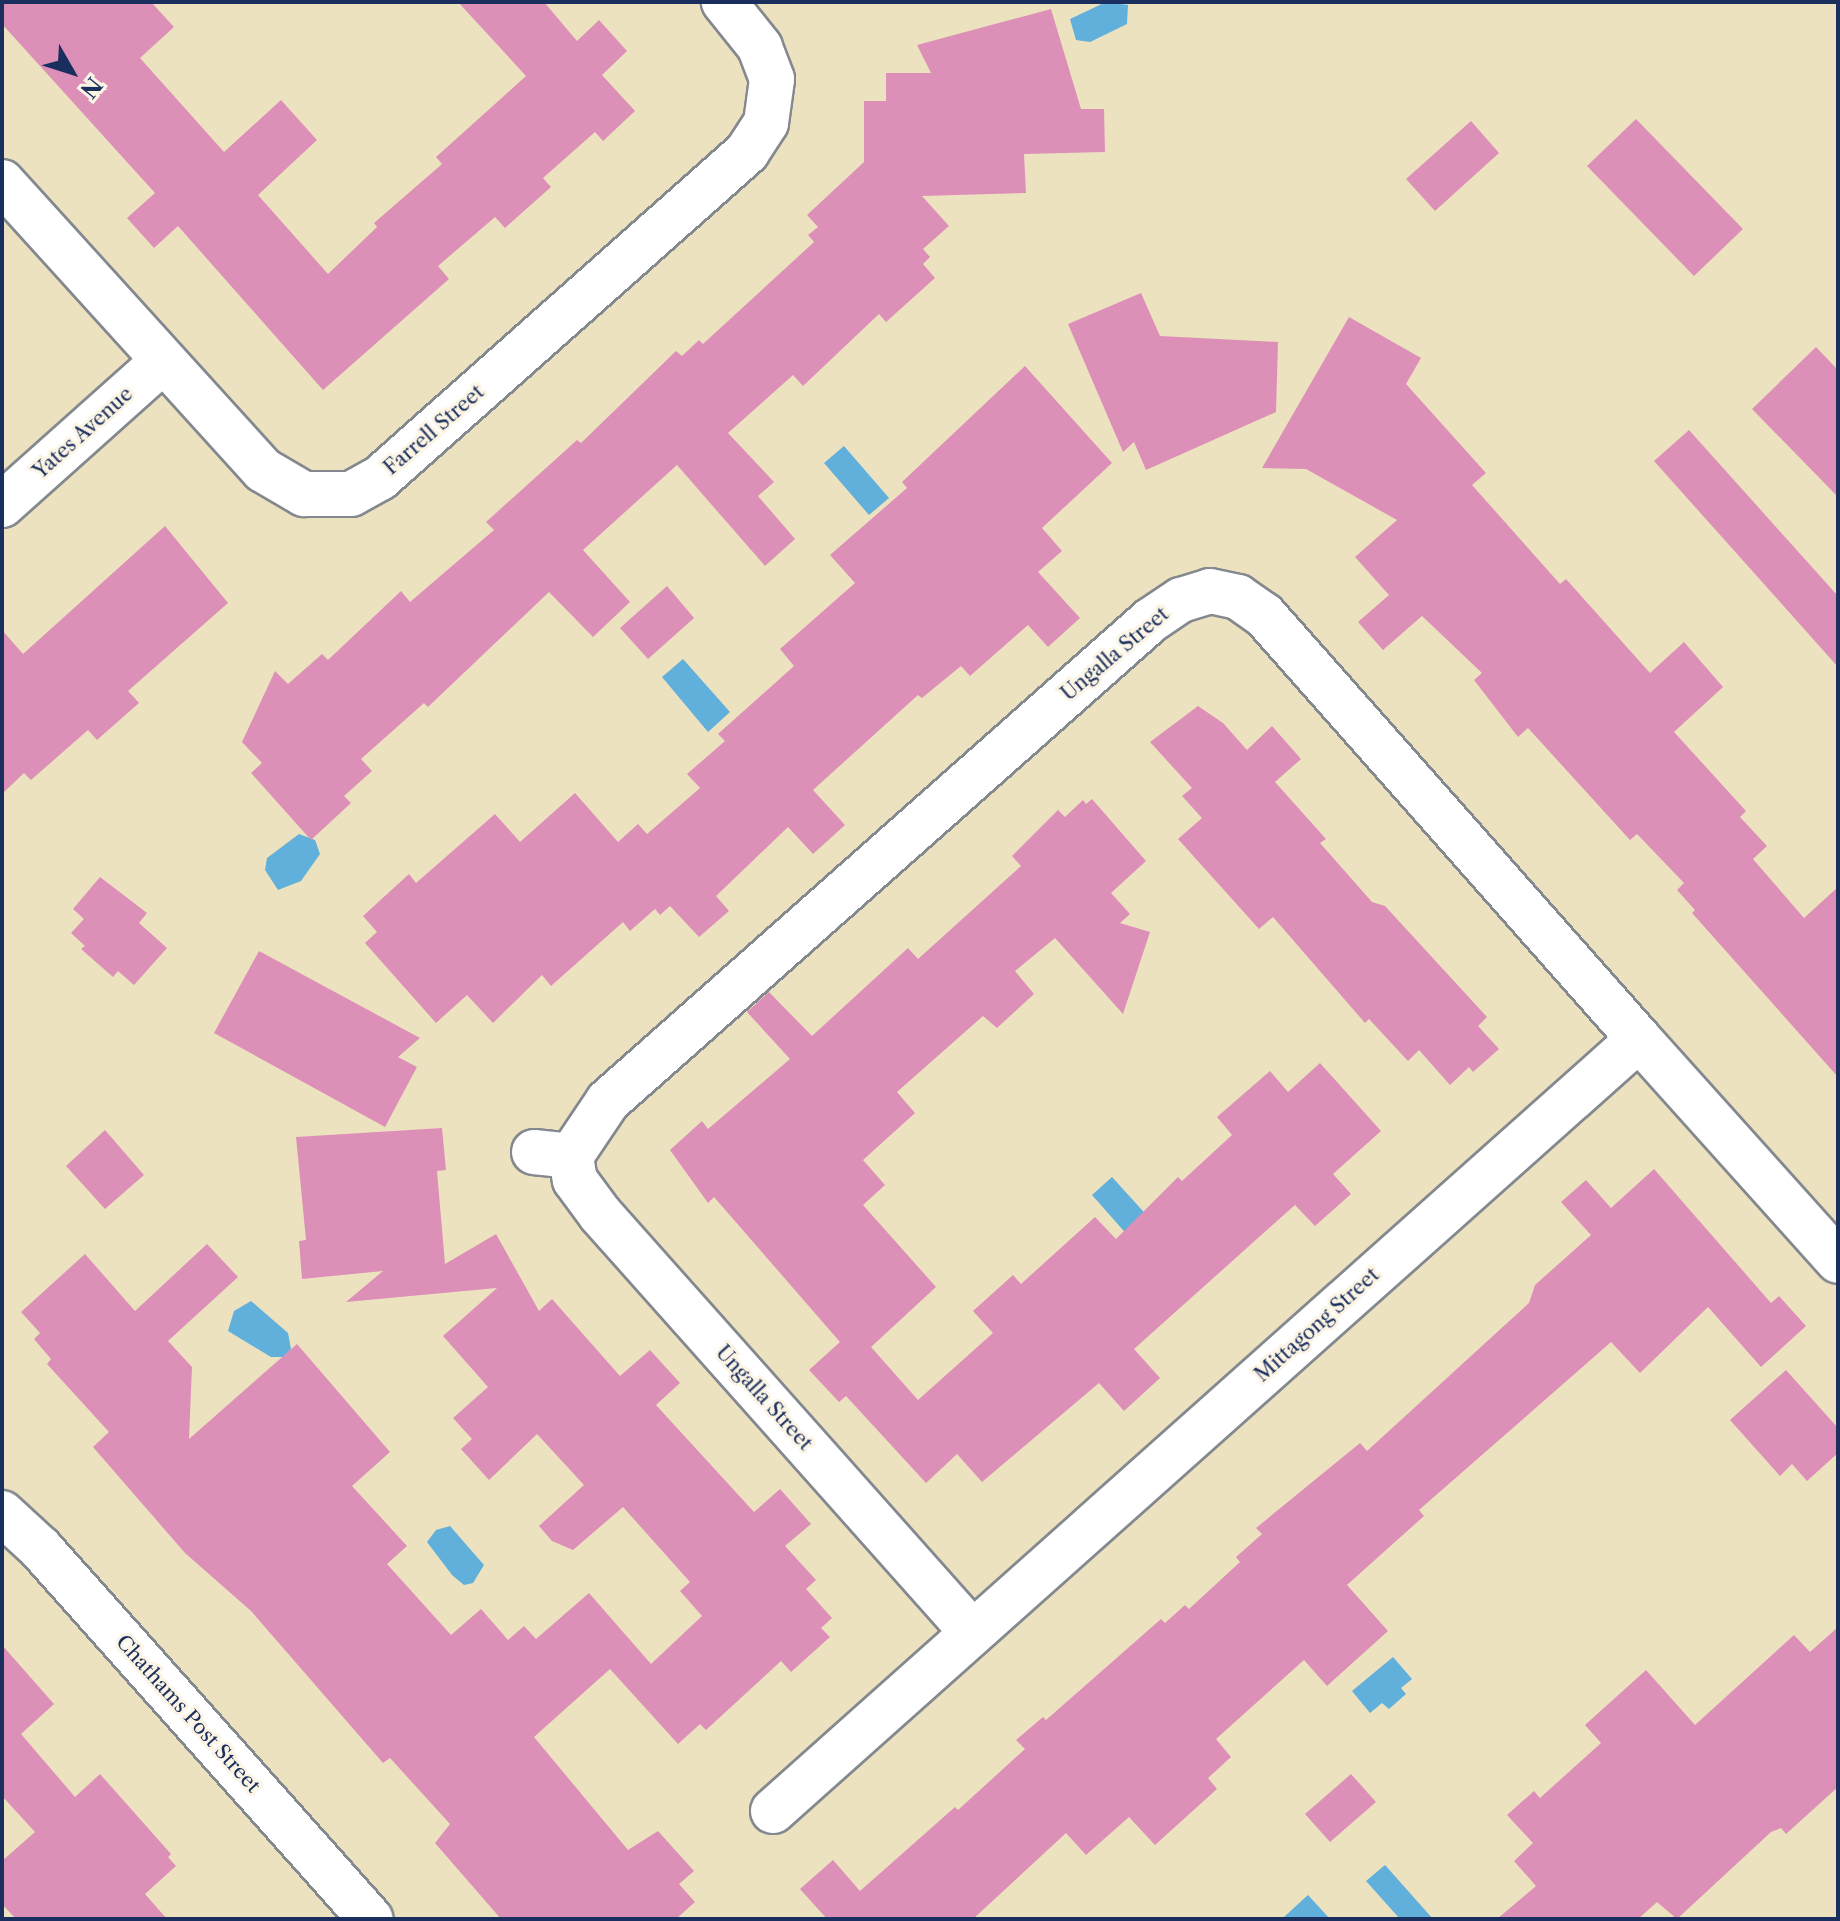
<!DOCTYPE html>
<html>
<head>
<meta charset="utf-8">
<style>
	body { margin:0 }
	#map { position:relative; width:1840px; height:1921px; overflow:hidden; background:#ede2c0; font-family:"Libre Caslon Text",serif }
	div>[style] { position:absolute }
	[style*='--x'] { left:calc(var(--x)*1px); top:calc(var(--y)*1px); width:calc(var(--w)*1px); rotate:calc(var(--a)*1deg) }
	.water>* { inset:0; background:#61afdb }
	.building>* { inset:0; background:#dd90b7 }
	.roads { filter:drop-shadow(2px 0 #84888f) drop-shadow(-2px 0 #84888f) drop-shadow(0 2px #84888f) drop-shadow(0 -2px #84888f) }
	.minor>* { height:44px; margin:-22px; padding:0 22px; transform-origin:22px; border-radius:22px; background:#fff }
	span { translate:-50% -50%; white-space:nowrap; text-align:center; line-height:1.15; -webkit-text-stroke:6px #fcf5e5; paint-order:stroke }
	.street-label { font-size:20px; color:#1b2f5e }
	.frame { position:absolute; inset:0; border:4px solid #1b2f5e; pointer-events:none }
	.north { position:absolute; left:32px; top:32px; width:80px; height:80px; -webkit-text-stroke:6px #fcf5e5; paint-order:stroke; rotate:129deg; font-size:22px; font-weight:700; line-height:32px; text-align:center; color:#1b2f5e }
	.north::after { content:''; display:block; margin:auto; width:28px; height:36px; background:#1b2f5e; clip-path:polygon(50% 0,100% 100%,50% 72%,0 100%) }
</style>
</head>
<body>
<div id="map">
	<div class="water">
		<div style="clip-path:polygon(1106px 2px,1128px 5px,1127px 24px,1090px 42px,1076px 40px,1070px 19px)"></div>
		<div style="clip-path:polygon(844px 446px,889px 498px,869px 515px,824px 463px)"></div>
		<div style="clip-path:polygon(683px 659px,730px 712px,708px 732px,662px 677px)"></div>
		<div style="clip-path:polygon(299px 834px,315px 840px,320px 854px,301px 881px,278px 890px,265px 870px,267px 858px)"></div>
		<div style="clip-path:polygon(1112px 1177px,1151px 1220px,1130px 1238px,1092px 1195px)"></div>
		<div style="clip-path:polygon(251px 1301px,288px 1333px,291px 1349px,284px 1357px,271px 1357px,228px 1331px,234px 1311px)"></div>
		<div style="clip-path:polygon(450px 1526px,484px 1565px,473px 1583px,464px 1585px,452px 1575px,427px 1542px,436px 1530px)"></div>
		<div style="clip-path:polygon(1393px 1657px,1412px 1679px,1401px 1688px,1406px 1694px,1389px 1709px,1382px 1703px,1370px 1713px,1352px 1691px)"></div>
		<div style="clip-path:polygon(1385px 1865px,1433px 1919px,1400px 1919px,1366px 1881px)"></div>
		<div style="clip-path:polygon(1308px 1895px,1330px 1919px,1284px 1917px)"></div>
	</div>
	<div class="building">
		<div style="clip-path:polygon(2px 2px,151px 2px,174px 27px,140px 58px,224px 152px,281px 100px,317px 140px,258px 195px,328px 274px,377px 227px,374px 223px,442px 164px,436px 157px,526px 76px,458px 2px,544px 2px,577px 41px,599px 20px,627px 51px,602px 75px,635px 111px,603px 141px,595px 132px,543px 178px,551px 187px,505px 228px,495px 217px,438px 266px,449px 279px,323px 390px,178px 226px,154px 248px,127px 218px,155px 193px,2px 24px)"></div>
		<div style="clip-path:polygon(1051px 9px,1081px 109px,1104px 109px,1105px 152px,1024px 154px,1026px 193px,922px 196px,949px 226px,923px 249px,930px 257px,923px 264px,935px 278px,886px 322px,879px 314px,803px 386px,793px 375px,728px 433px,774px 482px,758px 496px,795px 539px,765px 566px,677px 465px,583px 550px,630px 602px,593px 637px,549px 592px,428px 707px,424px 703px,361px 759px,372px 771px,344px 796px,351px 803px,311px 840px,251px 773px,262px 763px,242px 742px,275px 671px,288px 684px,322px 654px,328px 660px,401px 591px,410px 602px,494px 530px,486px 522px,577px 440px,581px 443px,676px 351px,682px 356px,699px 340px,703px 344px,814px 242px,808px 235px,818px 227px,807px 215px,864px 162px,864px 101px,886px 101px,886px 73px,931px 73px,917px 45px)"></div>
		<div style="clip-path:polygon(1636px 119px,1743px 229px,1694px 276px,1587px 166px)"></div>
		<div style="clip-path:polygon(1471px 121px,1499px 153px,1435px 211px,1406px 179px)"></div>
		<div style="clip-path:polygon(1141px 293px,1160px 336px,1278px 342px,1276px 412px,1146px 470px,1134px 442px,1123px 452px,1068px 324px)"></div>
		<div style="clip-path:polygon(1349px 317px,1421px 358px,1406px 384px,1486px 473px,1472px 485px,1560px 584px,1566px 579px,1650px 673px,1684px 642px,1723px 687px,1674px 732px,1746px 811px,1740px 817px,1767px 846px,1753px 859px,1804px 918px,1838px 887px,1838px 1077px,1692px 913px,1695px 910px,1677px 890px,1684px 883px,1637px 834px,1630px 840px,1528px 728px,1518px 737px,1474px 680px,1482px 673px,1422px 616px,1383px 650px,1358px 622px,1389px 595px,1355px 557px,1397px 520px,1306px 469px,1262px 468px)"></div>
		<div style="clip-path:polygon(1816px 347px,1838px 370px,1838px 497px,1752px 409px)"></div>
		<div style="clip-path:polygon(1025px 366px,1112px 463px,1042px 528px,1062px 551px,1038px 572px,1080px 618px,1048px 647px,1028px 625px,970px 676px,961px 666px,922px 698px,918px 695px,813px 790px,845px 825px,813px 854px,788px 827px,716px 896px,729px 911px,699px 937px,670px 906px,660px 915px,655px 909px,630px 931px,623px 922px,551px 986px,542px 975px,493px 1023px,467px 995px,436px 1023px,365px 943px,377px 932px,363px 916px,409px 874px,416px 883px,495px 814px,520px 842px,575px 793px,618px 842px,638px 824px,647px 834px,700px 788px,687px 774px,725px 741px,718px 734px,794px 666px,780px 649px,855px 583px,830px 555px,907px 488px,902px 482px)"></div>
		<div style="clip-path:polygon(1689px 430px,1838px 596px,1838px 667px,1654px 461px)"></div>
		<div style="clip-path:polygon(165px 526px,228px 603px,128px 691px,139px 703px,97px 740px,88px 730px,31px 780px,24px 773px,2px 794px,2px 630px,23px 654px)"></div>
		<div style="clip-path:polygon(667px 586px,694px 618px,648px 659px,620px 628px)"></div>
		<div style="clip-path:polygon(1198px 706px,1223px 723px,1247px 750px,1272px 726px,1301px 759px,1275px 782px,1326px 839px,1320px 843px,1372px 902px,1385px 906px,1487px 1017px,1478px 1026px,1499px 1049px,1473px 1072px,1469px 1067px,1450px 1085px,1419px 1050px,1408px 1061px,1369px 1019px,1365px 1023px,1273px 917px,1259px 929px,1178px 839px,1202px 818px,1182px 796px,1192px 788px,1150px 742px)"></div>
		<div style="clip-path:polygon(1092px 799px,1146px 861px,1111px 893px,1130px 914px,1120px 923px,1150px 932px,1123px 1014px,1055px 938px,1015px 971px,1034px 994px,997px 1028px,983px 1016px,897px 1092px,915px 1113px,863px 1160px,885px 1185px,863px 1205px,936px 1287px,871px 1347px,918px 1400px,993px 1333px,973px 1311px,1013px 1275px,1021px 1284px,1095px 1217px,1116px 1239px,1178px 1177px,1182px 1181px,1232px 1135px,1217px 1117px,1270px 1071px,1288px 1092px,1320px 1063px,1381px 1131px,1333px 1174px,1351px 1194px,1315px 1226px,1295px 1205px,1134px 1349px,1160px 1378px,1124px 1411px,1099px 1383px,982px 1482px,957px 1454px,926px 1483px,846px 1396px,839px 1402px,809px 1370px,840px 1342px,714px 1197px,708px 1203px,670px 1150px,702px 1121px,708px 1129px,790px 1059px,747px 1012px,769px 992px,812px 1036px,908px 948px,918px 959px,1021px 866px,1012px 856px,1058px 810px,1065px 817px,1083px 800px,1086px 804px)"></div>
		<div style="clip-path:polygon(100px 877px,147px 913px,139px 923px,167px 948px,134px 985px,118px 971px,113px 977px,81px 949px,85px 946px,71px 933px,84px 919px,73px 909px)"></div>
		<div style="clip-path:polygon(259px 951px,420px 1038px,398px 1057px,417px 1067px,385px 1127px,214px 1033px)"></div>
		<div style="clip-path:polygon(442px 1128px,446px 1170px,437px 1171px,445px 1264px,496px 1234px,539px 1311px,552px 1299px,620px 1376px,650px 1350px,680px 1383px,656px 1405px,754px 1512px,780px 1489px,811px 1524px,785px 1546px,816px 1580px,806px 1589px,832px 1618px,821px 1628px,830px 1637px,791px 1672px,781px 1661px,706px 1730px,700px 1724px,678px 1744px,610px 1669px,534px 1737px,628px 1850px,658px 1831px,694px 1871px,679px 1884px,695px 1902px,676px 1919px,501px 1919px,435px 1843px,450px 1824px,390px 1758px,383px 1763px,251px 1611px,185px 1553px,93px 1447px,109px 1432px,47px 1364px,51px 1359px,34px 1339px,40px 1333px,21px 1312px,85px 1254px,135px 1311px,207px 1244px,238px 1277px,168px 1341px,192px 1367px,189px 1439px,297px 1344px,390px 1452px,352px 1486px,407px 1546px,387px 1564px,451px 1635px,481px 1609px,508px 1640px,524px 1626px,536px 1639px,589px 1593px,651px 1664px,702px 1616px,680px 1591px,690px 1582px,623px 1507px,573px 1550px,552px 1541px,539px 1526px,584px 1485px,537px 1434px,489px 1480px,461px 1449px,472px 1439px,453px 1418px,488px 1387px,443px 1336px,497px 1288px,346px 1302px,383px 1271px,302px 1279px,299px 1241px,306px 1240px,296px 1137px)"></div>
		<div style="clip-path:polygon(105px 1130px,144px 1175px,105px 1209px,66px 1166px)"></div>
		<div style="clip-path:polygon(1654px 1169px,1771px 1303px,1779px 1296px,1806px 1326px,1761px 1367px,1708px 1307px,1640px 1373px,1611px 1342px,1419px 1510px,1424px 1516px,1347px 1585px,1388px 1631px,1327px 1686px,1304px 1660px,1216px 1739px,1231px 1757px,1208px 1778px,1217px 1789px,1155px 1845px,1129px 1817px,1086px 1855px,1066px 1833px,973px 1919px,827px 1919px,800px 1889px,833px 1860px,860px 1891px,955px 1807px,958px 1810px,1025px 1749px,1016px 1740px,1043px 1717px,1046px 1720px,1161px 1619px,1165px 1623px,1185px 1605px,1189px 1609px,1240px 1562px,1236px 1557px,1262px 1534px,1256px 1528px,1360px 1443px,1367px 1451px,1529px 1303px,1535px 1285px,1591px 1235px,1561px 1202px,1586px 1180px,1611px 1208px)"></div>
		<div style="clip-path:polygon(1786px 1370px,1838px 1428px,1838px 1453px,1807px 1481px,1792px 1464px,1780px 1476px,1730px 1420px)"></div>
		<div style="clip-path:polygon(1838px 1627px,1838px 1787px,1786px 1834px,1781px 1828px,1771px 1832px,1677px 1919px,1657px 1902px,1638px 1919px,1497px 1919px,1536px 1886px,1514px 1861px,1533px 1843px,1507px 1815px,1534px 1791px,1540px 1798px,1601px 1743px,1585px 1725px,1646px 1670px,1695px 1725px,1794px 1635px,1810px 1652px)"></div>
		<div style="clip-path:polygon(2px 1645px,54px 1704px,21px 1734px,75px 1797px,100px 1774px,171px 1854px,168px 1857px,176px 1866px,145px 1894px,167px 1919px,16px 1919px,2px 1904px,2px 1861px,35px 1832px,2px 1796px)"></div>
		<div style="clip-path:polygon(1351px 1774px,1376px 1802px,1330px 1842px,1305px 1814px)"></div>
	</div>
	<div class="roads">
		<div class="minor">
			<div style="--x:2;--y:182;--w:389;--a:47.8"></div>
			<div style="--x:263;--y:470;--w:48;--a:30.3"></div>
			<div style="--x:304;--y:494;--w:47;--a:0"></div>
			<div style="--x:351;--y:494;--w:33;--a:-29"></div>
			<div style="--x:380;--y:478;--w:491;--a:-41.6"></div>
			<div style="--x:747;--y:152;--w:35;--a:-57"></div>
			<div style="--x:766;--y:123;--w:44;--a:-82.2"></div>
			<div style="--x:772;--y:79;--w:34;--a:-111"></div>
			<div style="--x:760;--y:47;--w:58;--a:-128.7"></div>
			<div style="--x:2;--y:505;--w:216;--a:-41.8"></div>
			<div style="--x:534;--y:1152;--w:37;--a:6"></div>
			<div style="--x:571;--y:1156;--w:66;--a:-56.1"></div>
			<div style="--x:608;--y:1101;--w:725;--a:-41.54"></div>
			<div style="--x:1151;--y:620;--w:36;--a:-34"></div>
			<div style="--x:1181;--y:600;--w:30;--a:-17"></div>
			<div style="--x:1210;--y:591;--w:29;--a:12"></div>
			<div style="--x:1238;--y:597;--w:32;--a:35"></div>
			<div style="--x:1264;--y:615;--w:566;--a:48.51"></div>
			<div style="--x:571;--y:1156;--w:24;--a:81"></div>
			<div style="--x:575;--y:1180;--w:42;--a:53.7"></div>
			<div style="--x:600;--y:1214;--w:560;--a:48.33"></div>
			<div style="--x:2;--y:1513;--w:52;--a:42.6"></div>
			<div style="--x:40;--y:1548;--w:497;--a:48.3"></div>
			<div style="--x:773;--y:1811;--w:1160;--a:-41.72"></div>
			<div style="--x:1639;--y:1039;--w:298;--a:48.1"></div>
		</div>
	</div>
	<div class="street-label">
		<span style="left:434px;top:430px;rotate:-41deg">Farrell Street</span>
		<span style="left:83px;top:433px;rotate:-42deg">Yates Avenue</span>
		<span style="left:1115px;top:654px;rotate:-40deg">Ungalla Street</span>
		<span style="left:1317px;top:1325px;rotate:-42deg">Mittagong Street</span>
		<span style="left:764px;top:1398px;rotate:48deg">Ungalla Street</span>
		<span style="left:188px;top:1714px;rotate:48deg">Chathams Post Street</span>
	</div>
	<div class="frame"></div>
	<div class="north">N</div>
</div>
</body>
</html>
